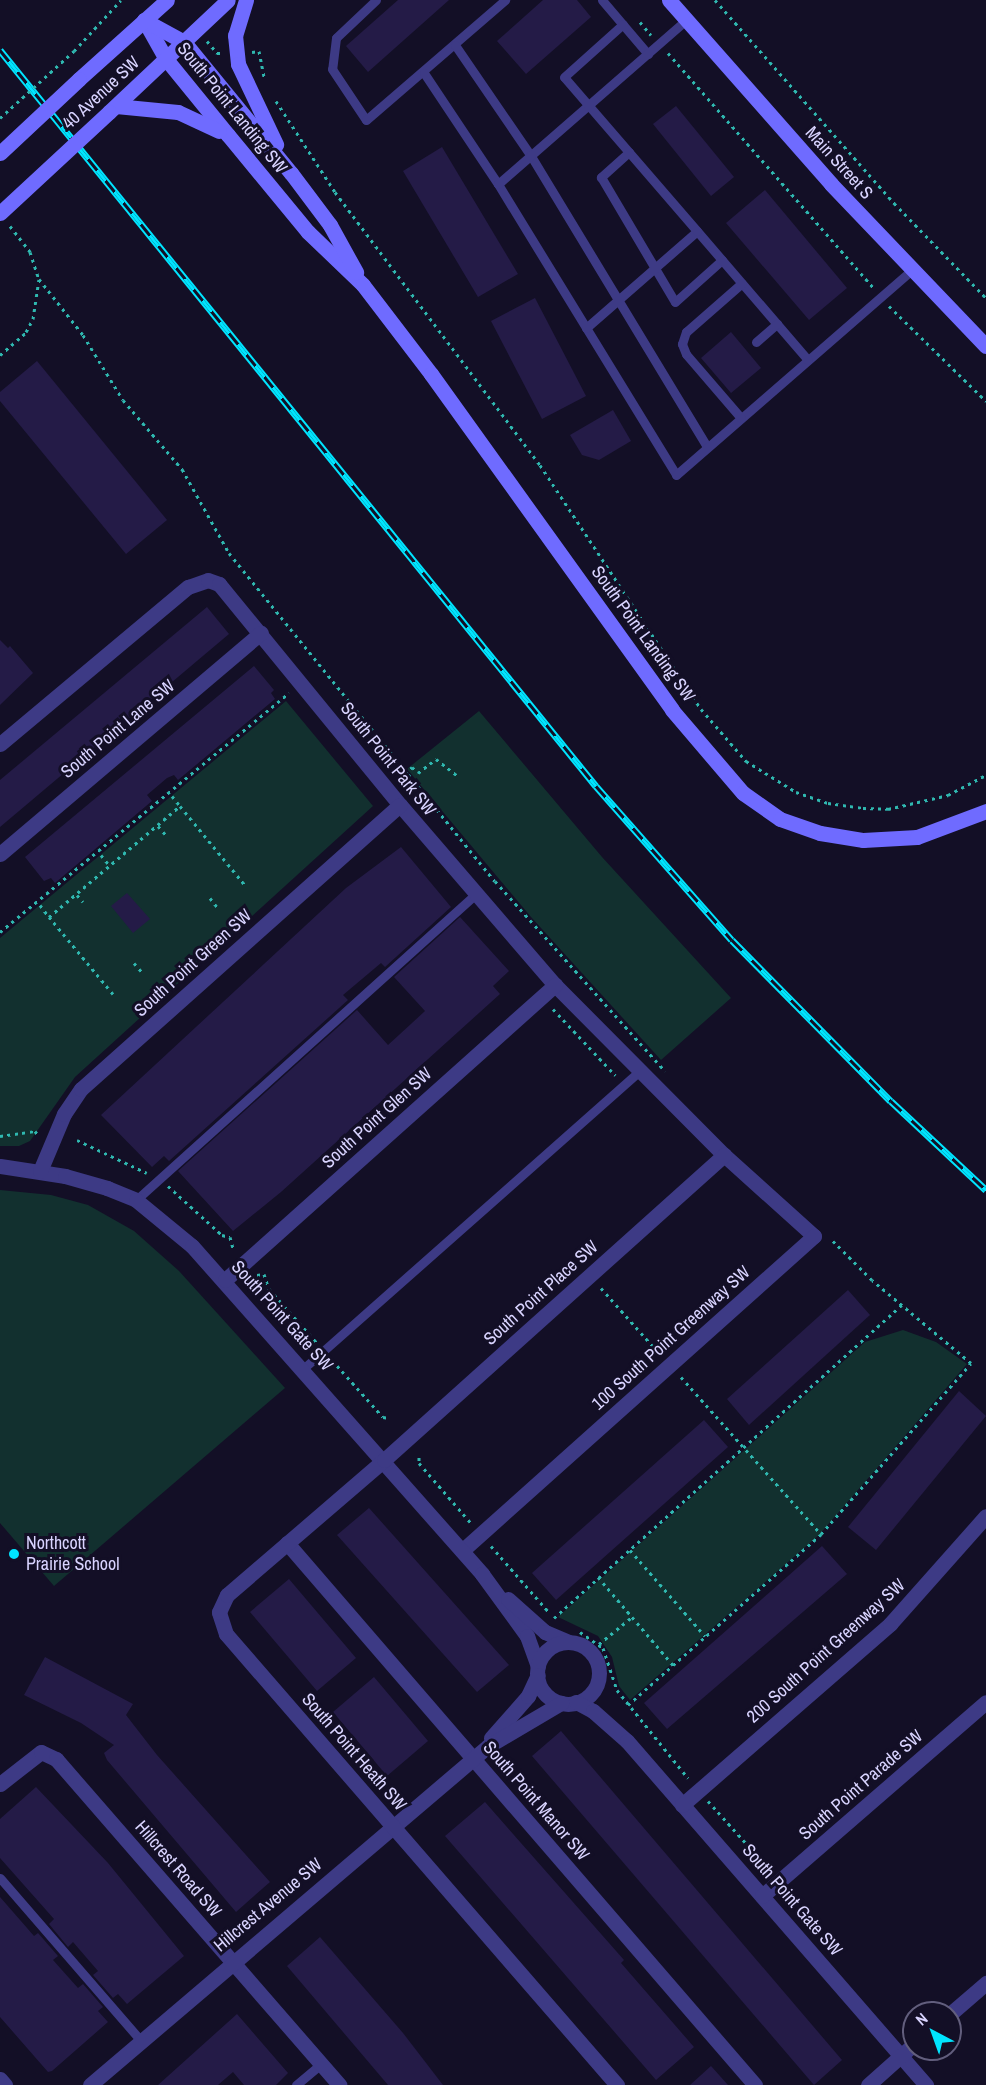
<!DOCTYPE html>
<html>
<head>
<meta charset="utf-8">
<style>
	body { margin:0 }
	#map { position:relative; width:986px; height:2085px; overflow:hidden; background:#130f26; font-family:"Archivo Narrow",sans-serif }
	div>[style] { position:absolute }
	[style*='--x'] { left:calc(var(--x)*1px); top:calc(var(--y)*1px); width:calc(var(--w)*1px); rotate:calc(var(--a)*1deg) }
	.green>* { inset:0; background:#12302f }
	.building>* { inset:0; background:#241b47 }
	.path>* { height:3px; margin-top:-1.5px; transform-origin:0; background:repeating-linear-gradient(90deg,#2fb8b0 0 3px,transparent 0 7.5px) }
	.service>* { height:9px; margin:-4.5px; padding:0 4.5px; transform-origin:4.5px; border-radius:4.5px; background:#3d3a85 }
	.minor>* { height:15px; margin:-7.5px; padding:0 7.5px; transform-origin:7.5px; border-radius:7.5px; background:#3d3a85 }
	.minor>.ring { margin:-7.5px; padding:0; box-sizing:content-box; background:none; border:15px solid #3d3a85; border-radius:50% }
	.secondary>* { height:15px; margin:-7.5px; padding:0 7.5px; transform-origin:7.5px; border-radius:7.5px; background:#6f6bff }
	.rail>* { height:7px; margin-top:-3.5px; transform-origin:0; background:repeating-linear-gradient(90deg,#130f26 0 14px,#00e5ff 0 28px); box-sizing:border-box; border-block:2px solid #00e5ff }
	.path-bridge>* { height:3px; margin-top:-1.5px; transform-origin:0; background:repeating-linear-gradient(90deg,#2fb8b0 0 3px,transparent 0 7.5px) }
	.secondary-bridge>* { height:15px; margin:-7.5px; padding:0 7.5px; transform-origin:7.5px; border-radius:7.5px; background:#6f6bff }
	.dots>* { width:16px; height:16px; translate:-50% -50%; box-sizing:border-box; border:3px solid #130f26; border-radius:50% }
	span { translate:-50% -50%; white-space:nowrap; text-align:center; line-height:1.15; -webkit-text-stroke:6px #130f26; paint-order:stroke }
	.street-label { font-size:18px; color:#d9d4ff }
	.poi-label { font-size:18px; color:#d9d4ff }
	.left { translate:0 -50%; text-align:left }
	.north { position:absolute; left:902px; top:2001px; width:60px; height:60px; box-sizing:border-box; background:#130f26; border:2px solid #625e7d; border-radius:50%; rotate:319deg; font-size:16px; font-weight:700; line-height:24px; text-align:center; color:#d9d4ff }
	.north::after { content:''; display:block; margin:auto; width:21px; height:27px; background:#00e5ff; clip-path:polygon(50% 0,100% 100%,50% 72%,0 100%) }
</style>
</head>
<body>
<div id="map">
	<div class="green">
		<div style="clip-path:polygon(286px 701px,373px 806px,75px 1077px,30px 1141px,19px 1146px,0 1146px,0 938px)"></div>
		<div style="clip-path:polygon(479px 711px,602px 857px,731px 998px,661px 1060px,531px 917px,407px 769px)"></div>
		<div style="clip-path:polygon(0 1190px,51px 1195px,88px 1205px,134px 1231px,179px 1271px,285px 1388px,54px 1586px,0 1523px)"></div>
		<div style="clip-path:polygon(903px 1330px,936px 1342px,967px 1364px,819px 1535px,630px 1700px,619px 1686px,612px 1657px,598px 1636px,558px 1617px,865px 1342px)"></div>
	</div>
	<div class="building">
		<div style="clip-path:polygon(398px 0,449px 0,368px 72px,346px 46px)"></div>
		<div style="clip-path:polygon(543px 0,577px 0,591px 17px,526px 74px,497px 41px)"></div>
		<div style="clip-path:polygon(676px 106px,734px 177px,711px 196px,653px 124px)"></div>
		<div style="clip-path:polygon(442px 147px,518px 274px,478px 297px,403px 171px)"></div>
		<div style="clip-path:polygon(765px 190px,847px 288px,809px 320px,726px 223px)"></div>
		<div style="clip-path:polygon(535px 298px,586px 396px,542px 419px,491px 321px)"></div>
		<div style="clip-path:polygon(731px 332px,761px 368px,731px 393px,701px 358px)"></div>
		<div style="clip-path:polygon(37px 361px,167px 520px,126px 554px,0 401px,0 392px)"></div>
		<div style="clip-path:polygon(613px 410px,631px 441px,599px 460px,582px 455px,570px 435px)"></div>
		<div style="clip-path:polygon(207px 607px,229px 634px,0 827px,0 780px)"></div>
		<div style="clip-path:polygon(0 640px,8px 648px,10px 646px,33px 673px,0 705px)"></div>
		<div style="clip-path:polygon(254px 666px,274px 690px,271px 693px,275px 699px,178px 780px,174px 775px,167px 778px,147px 795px,152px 801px,55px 883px,51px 878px,44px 881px,25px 857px)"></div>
		<div style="clip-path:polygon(401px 847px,451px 907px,385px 967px,381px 963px,343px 995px,348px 1000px,169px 1161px,164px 1156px,152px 1167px,101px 1115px,346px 888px)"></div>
		<div style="clip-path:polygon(127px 893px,150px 919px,133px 933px,111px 906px)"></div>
		<div style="clip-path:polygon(460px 917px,509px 971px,493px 986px,500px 994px,281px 1192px,233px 1231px,178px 1171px,357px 1010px,388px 1045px,412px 1023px,425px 1011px,394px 977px)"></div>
		<div style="clip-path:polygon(848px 1290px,870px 1315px,749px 1425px,727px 1399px)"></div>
		<div style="clip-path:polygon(959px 1391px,986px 1416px,876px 1550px,848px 1527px)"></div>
		<div style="clip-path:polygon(704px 1420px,728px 1447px,556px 1600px,532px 1573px)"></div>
		<div style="clip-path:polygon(369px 1508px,509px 1665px,477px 1692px,337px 1535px)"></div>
		<div style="clip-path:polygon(822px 1546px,847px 1574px,667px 1729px,644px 1703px)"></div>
		<div style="clip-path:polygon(289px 1579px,356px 1658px,317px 1691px,250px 1612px)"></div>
		<div style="clip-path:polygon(45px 1657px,133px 1704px,126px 1715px,157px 1755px,270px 1882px,236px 1912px,107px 1760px,104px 1753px,114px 1745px,81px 1723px,24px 1695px)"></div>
		<div style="clip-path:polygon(374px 1677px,428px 1741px,387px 1776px,333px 1712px)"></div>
		<div style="clip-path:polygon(561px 1731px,842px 2060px,814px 2085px,532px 1756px)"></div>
		<div style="clip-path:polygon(36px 1787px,108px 1863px,184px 1956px,127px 2004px,118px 1994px,113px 1998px,93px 1975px,98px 1971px,73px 1942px,68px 1947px,49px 1924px,54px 1919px,0 1858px,0 1819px)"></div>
		<div style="clip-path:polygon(485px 1802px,624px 1960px,621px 1963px,694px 2047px,656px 2080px,445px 1836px)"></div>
		<div style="clip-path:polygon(0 1897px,34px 1936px,38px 1933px,58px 1956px,53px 1960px,78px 1988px,83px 1984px,103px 2007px,98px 2011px,108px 2022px,52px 2071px,48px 2072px,0 2017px)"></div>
		<div style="clip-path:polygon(320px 1937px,403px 2033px,443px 2085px,388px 2085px,287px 1966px)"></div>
		<div style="clip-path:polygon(237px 2014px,288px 2073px,276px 2085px,244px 2085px,233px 2072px,218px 2085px,158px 2085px)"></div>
		<div style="clip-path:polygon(711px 2066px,728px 2085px,690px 2085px)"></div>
	</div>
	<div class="path">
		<div style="--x:715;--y:0;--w:271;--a:48.6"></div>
		<div style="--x:894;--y:203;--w:132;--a:45.9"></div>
		<div style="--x:640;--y:22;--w:17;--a:50"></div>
		<div style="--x:207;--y:41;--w:16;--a:50"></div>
		<div style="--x:217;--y:53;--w:5;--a:0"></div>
		<div style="--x:74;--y:51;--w:69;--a:-47.3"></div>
		<div style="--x:252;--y:52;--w:7;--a:-8"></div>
		<div style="--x:259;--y:51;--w:26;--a:79"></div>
		<div style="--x:668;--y:53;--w:311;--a:48.8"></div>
		<div style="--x:276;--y:101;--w:108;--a:57"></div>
		<div style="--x:335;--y:192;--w:341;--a:53.1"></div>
		<div style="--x:540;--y:465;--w:292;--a:56.6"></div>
		<div style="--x:701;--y:709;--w:69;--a:49.1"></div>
		<div style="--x:746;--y:761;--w:59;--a:31.8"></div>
		<div style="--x:796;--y:792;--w:34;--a:19"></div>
		<div style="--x:828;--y:803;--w:35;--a:8"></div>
		<div style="--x:863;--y:808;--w:25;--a:2"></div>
		<div style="--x:888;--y:809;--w:62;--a:-13.1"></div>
		<div style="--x:948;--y:795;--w:43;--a:-27.8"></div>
		<div style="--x:10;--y:226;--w:33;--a:52"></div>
		<div style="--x:30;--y:252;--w:28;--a:72"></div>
		<div style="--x:39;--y:279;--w:71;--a:51.8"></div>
		<div style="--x:83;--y:335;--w:76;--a:58.4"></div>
		<div style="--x:123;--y:400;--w:91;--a:49.5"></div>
		<div style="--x:182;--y:469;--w:96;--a:60.8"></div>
		<div style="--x:229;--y:553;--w:422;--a:51"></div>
		<div style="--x:495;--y:881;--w:255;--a:48.2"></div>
		<div style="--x:889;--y:306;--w:136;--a:44.4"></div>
		<div style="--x:0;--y:355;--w:35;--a:-41"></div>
		<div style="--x:26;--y:332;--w:15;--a:-62"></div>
		<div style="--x:33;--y:319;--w:40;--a:-81.5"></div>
		<div style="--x:400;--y:779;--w:17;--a:-45"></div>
		<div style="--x:412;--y:767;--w:8;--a:45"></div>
		<div style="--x:418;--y:773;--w:23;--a:-38"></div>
		<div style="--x:436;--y:759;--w:29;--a:38"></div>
		<div style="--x:172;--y:796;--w:13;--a:51"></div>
		<div style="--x:158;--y:826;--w:11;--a:49"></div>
		<div style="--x:101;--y:855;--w:14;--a:51"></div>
		<div style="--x:77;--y:895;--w:9;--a:49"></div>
		<div style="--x:210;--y:898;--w:11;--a:52"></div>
		<div style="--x:40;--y:905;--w:15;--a:53"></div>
		<div style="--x:0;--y:932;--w:375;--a:-39.6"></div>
		<div style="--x:134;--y:963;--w:11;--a:49"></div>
		<div style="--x:113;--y:994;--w:100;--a:-129.7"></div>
		<div style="--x:49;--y:917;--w:172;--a:-40.3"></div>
		<div style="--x:180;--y:806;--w:101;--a:50.6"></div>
		<div style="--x:553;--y:1009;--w:91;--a:46.8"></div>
		<div style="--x:0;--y:1136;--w:35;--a:-8"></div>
		<div style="--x:35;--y:1131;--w:5;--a:53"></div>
		<div style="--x:77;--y:1140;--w:77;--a:25.2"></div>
		<div style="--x:168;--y:1186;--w:73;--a:42.2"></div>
		<div style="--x:222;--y:1235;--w:8;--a:14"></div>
		<div style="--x:230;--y:1237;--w:11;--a:75"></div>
		<div style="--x:257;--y:1275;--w:7;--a:-8"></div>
		<div style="--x:264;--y:1274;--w:16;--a:72"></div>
		<div style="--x:269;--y:1289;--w:71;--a:48.4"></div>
		<div style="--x:601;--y:1288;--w:87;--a:48.3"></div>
		<div style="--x:332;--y:1360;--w:76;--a:48.2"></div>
		<div style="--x:383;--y:1417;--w:6;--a:9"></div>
		<div style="--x:681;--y:1377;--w:210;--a:48.3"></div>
		<div style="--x:419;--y:1457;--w:6;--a:90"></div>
		<div style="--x:419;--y:1463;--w:79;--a:49.1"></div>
		<div style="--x:491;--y:1546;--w:86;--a:48.8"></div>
		<div style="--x:630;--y:1550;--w:114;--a:48.9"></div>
		<div style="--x:598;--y:1577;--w:116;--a:49.6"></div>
		<div style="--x:554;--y:1618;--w:468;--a:-42"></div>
		<div style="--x:580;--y:1632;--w:28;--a:35"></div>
		<div style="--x:603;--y:1648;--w:44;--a:71.6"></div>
		<div style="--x:617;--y:1690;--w:113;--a:51.1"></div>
		<div style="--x:599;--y:1644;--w:43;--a:-39.3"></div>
		<div style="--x:628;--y:1705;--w:258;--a:-41.5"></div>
		<div style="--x:821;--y:1534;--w:227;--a:-48.7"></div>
		<div style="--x:971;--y:1363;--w:129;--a:-140"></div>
		<div style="--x:872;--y:1280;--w:59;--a:-135"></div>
		<div style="--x:708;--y:1801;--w:81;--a:48"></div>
	</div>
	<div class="service">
		<div style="--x:376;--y:0;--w:55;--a:136.5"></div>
		<div style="--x:336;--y:38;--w:31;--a:97"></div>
		<div style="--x:332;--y:69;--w:61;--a:56.3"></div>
		<div style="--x:366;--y:120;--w:184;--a:-40.8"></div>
		<div style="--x:602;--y:0;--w:71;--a:49.6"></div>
		<div style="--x:455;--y:45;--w:135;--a:55.6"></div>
		<div style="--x:531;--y:156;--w:340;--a:58.8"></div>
		<div style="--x:424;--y:73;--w:133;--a:56.3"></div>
		<div style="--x:498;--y:184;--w:341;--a:58.5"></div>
		<div style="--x:676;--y:475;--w:313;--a:-41"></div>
		<div style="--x:629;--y:152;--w:38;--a:138"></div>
		<div style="--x:601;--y:177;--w:145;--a:59.4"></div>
		<div style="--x:675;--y:302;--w:63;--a:-41.8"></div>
		<div style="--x:498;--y:184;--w:249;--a:-41.1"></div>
		<div style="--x:697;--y:231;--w:170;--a:49.3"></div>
		<div style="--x:586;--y:328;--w:147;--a:-41.1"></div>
		<div style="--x:697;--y:231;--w:203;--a:-130.8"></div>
		<div style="--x:564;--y:77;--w:79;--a:-41.9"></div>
		<div style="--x:756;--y:342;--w:28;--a:-41"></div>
		<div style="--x:741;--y:418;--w:84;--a:-130.7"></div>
		<div style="--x:686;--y:354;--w:11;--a:-112"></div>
		<div style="--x:682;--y:344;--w:13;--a:-72"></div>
		<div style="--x:686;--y:332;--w:74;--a:-41.2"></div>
		<div style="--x:136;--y:1200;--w:457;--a:-42"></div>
		<div style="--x:304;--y:1368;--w:446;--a:-41.5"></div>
		<div style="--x:0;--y:1878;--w:216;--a:49.1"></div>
		<div style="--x:296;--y:2085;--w:33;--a:-40"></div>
	</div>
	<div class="minor">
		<div style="--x:0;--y:744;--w:245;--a:-39.9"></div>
		<div style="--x:188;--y:587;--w:21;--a:-19"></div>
		<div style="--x:208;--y:580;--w:12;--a:20"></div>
		<div style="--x:219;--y:584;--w:286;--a:50.7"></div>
		<div style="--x:400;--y:805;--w:238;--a:49.3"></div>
		<div style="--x:555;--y:985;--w:240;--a:45.2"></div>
		<div style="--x:724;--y:1155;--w:121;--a:42"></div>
		<div style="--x:814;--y:1236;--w:472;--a:138.2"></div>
		<div style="--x:0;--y:854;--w:342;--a:-40.3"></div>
		<div style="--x:0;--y:1166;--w:66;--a:8.7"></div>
		<div style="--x:65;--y:1176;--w:44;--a:15.9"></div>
		<div style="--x:107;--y:1188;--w:31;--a:22"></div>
		<div style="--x:136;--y:1200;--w:72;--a:39.4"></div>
		<div style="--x:192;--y:1246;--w:438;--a:48.5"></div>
		<div style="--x:482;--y:1574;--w:77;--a:54"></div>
		<div style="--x:527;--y:1636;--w:32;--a:70"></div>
		<div style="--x:40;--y:1171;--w:62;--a:-67.2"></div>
		<div style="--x:64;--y:1114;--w:30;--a:-56"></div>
		<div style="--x:81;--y:1089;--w:427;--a:-41.7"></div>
		<div style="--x:225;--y:1280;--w:443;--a:-41.8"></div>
		<div style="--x:287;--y:1543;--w:716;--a:49.19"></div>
		<div style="--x:508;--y:1599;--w:50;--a:41.7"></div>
		<div style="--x:545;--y:1632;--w:25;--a:23"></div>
		<div class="ring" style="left:537px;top:1642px;width:47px;height:47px"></div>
		<div style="--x:576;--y:1702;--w:19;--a:28"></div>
		<div style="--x:593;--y:1711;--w:45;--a:41.4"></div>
		<div style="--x:627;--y:1741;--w:456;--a:49"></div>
		<div style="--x:491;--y:1738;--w:56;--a:-48.6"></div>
		<div style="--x:528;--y:1696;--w:23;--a:-65"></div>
		<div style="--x:0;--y:1784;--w:52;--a:-38"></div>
		<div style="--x:41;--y:1752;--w:17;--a:25"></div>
		<div style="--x:56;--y:1759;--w:432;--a:49"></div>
		<div style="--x:682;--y:1805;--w:276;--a:-41"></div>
		<div style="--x:890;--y:1624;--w:144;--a:-48.4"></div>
		<div style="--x:762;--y:1896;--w:296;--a:-40.9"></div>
		<div style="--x:950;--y:2014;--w:48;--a:-40.7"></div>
		<div style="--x:0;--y:2079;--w:8;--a:50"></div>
		<div style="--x:90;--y:2085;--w:523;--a:-40.42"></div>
		<div style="--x:488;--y:1746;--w:85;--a:-30.5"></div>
		<div style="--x:617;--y:2085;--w:597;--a:-130.92"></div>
		<div style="--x:226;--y:1634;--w:23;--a:-108"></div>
		<div style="--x:219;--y:1612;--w:19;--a:-65"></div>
		<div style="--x:227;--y:1595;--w:207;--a:-40.7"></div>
		<div style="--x:384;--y:1460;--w:457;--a:-41.9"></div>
		<div style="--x:868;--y:2085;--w:62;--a:-41.7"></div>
	</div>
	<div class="secondary">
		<div style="--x:246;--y:0;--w:37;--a:107"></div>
		<div style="--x:235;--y:35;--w:29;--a:84"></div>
		<div style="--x:238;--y:64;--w:89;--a:64.6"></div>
		<div style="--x:669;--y:0;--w:245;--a:48.6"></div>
		<div style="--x:831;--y:184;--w:224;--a:46.3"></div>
		<div style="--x:144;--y:20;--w:45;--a:60.6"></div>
		<div style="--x:166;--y:59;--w:98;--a:50.8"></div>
		<div style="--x:228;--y:135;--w:126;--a:50.5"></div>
		<div style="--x:308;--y:232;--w:76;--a:43.9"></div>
		<div style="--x:363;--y:285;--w:112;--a:52.6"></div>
		<div style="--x:431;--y:374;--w:413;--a:54.3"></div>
		<div style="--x:672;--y:710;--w:109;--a:49.5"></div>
		<div style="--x:743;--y:793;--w:45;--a:35.1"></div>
		<div style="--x:780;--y:819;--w:42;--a:19.3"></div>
		<div style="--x:820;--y:833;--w:44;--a:9.2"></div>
		<div style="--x:863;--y:840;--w:54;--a:-3.2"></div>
		<div style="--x:917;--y:837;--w:74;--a:-20.6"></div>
		<div style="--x:144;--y:20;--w:46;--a:28.8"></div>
		<div style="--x:184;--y:42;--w:169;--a:50.8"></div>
		<div style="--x:291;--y:173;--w:65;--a:53.1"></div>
		<div style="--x:330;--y:225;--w:54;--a:61"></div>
		<div style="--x:79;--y:79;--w:118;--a:-41.9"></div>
		<div style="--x:116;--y:106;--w:62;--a:5.5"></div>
		<div style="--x:178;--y:112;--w:45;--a:24.9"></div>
		<div style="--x:109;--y:112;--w:163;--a:-43.3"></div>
	</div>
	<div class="rail">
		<div style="--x:0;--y:50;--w:947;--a:51"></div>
		<div style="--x:596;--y:786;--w:205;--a:48.6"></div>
		<div style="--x:732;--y:940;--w:226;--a:45.4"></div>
		<div style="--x:891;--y:1101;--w:130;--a:43.1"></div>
	</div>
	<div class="path-bridge">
		<div style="--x:0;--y:118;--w:100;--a:-42.2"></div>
	</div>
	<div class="secondary-bridge">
		<div style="--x:0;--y:153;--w:108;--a:-43.1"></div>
		<div style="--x:0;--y:213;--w:149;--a:-42.8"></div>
	</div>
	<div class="dots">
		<div style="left:14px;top:1554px;background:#00e5ff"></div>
	</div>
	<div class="street-label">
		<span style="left:101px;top:93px;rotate:-43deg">40 Avenue SW</span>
		<span style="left:232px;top:108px;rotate:51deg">South Point Landing SW</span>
		<span style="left:839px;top:163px;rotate:48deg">Main Street S</span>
		<span style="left:643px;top:634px;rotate:54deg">South Point Landing SW</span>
		<span style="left:118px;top:729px;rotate:-40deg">South Point Lane SW</span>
		<span style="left:388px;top:759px;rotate:51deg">South Point Park SW</span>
		<span style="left:193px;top:963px;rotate:-42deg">South Point Green SW</span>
		<span style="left:377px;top:1118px;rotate:-42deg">South Point Glen SW</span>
		<span style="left:541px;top:1293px;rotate:-42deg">South Point Place SW</span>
		<span style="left:282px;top:1316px;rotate:48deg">South Point Gate SW</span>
		<span style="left:671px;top:1338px;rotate:-42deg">100 South Point Greenway SW</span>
		<span style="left:826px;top:1651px;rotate:-42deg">200 South Point Greenway SW</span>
		<span style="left:354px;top:1752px;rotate:49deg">South Point Heath SW</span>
		<span style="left:861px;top:1785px;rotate:-41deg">South Point Parade SW</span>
		<span style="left:536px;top:1801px;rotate:49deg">South Point Manor SW</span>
		<span style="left:178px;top:1869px;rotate:49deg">Hillcrest Road SW</span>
		<span style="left:792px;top:1900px;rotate:49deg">South Point Gate SW</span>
		<span style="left:268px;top:1905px;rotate:-40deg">Hillcrest Avenue SW</span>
	</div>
	<div class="poi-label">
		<span class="left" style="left:26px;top:1554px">Northcott<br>Prairie School</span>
	</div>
	<div class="north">N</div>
</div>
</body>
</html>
